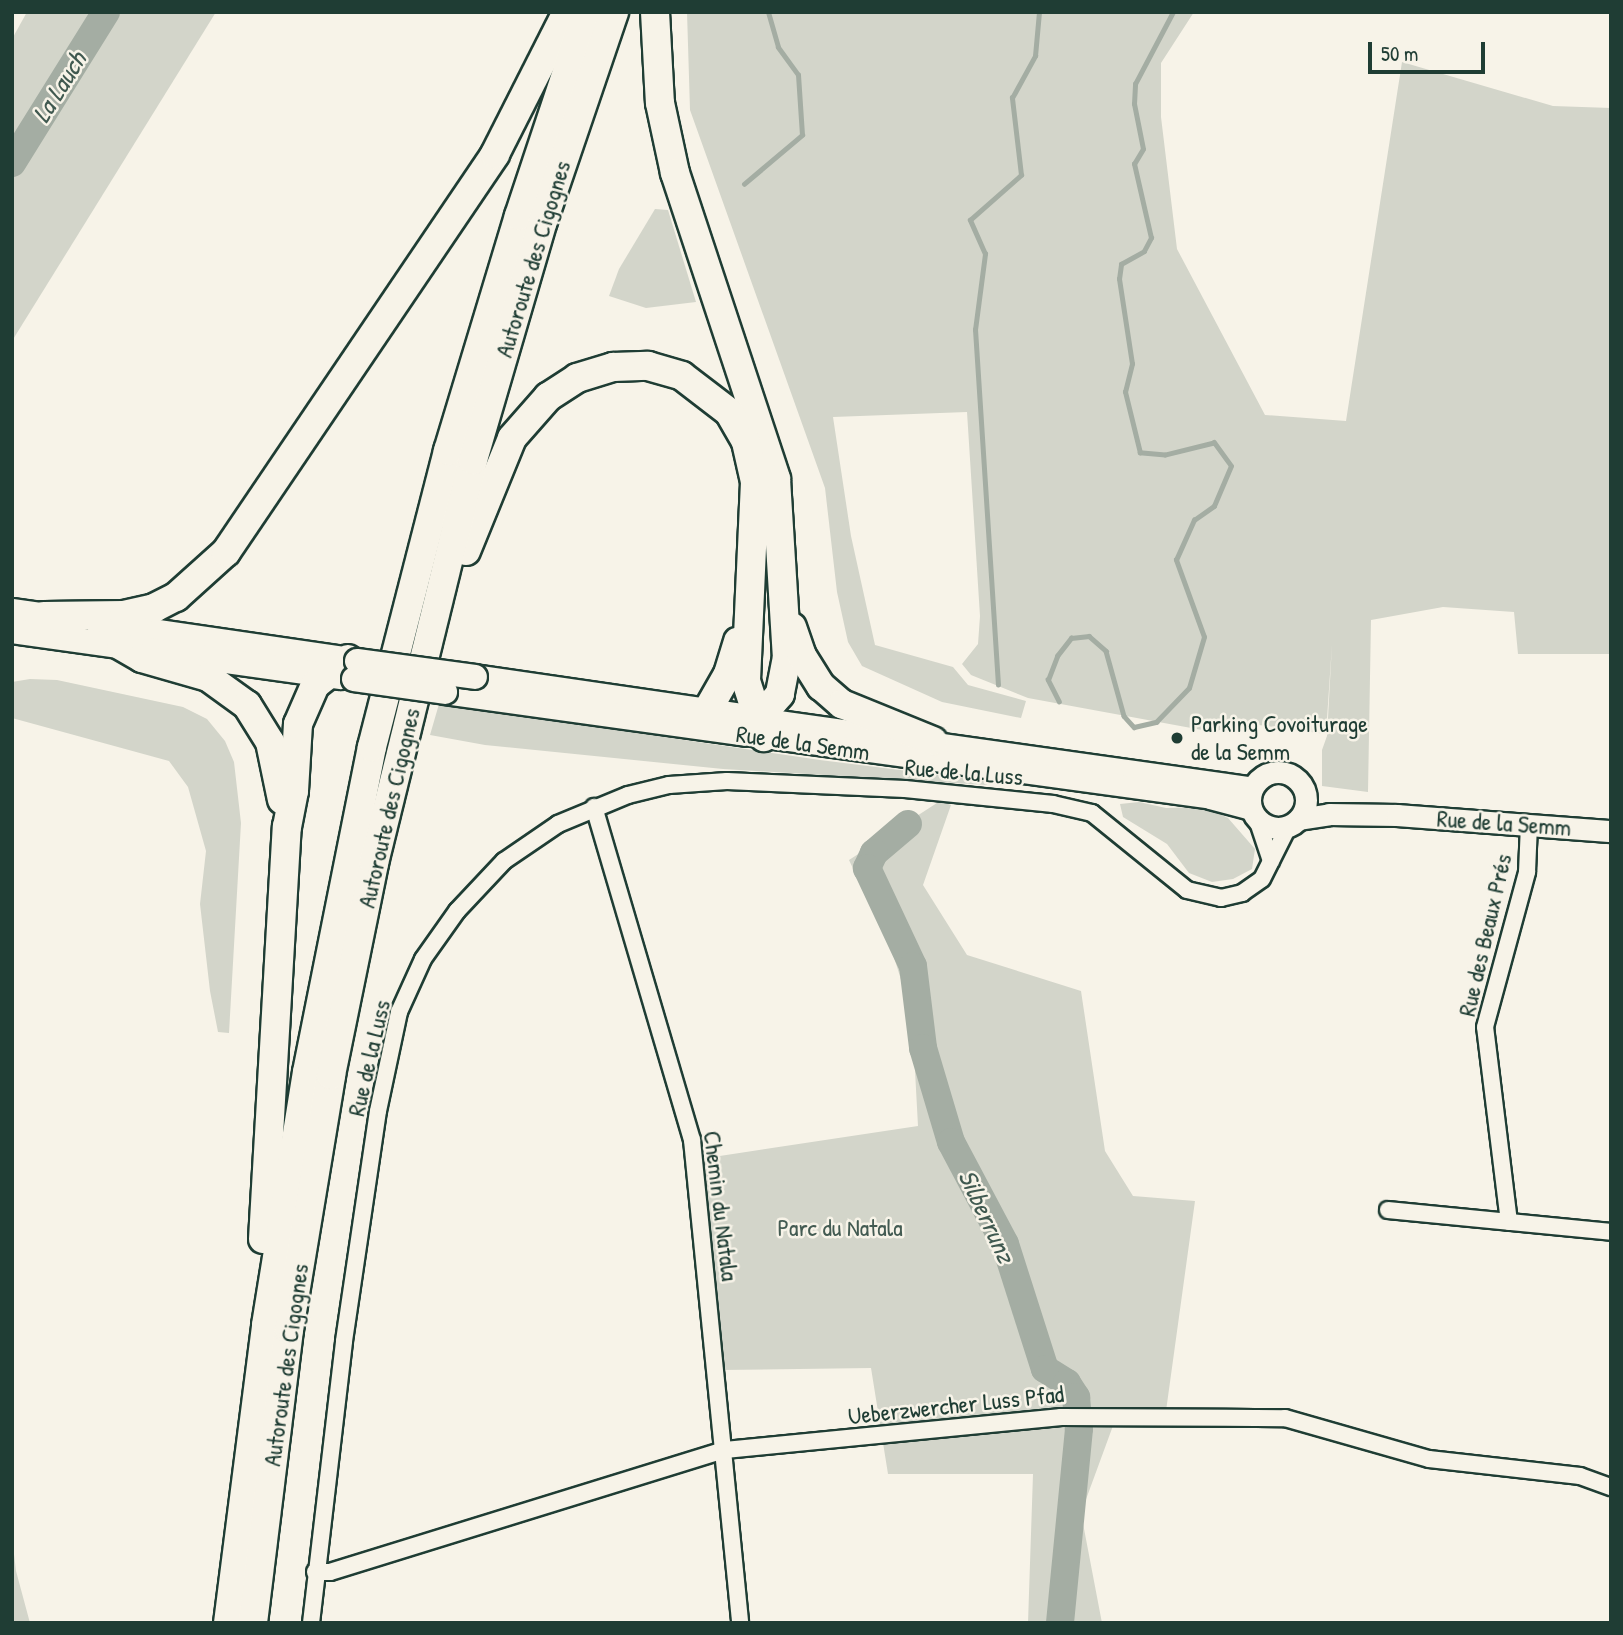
<!DOCTYPE html>
<html>
<head>
<meta charset="utf-8">
<style>
	body { margin:0 }
	#map { position:relative; width:1623px; height:1635px; overflow:hidden; background:#f7f3e8; font-family:"Patrick Hand",sans-serif }
	div>[style] { position:absolute }
	[style*='--x'] { left:calc(var(--x)*1px); top:calc(var(--y)*1px); width:calc(var(--w)*1px); rotate:calc(var(--a)*1deg) }
	.green>* { inset:0; background:#d3d5ca }
	.stream>* { height:4.5px; margin:-2.25px; padding:0 2.25px; transform-origin:2.25px; border-radius:2.25px; background:#a4ada3 }
	.river>* { height:28px; margin:-14px; padding:0 14px; transform-origin:14px; border-radius:14px; background:#a4ada3 }
	.roads { filter:drop-shadow(2px 0 #1f3d34) drop-shadow(-2px 0 #1f3d34) drop-shadow(0 2px #1f3d34) drop-shadow(0 -2px #1f3d34) }
	.minor>* { height:16px; margin:-8px; padding:0 8px; transform-origin:8px; border-radius:8px; background:#f7f3e8 }
	.secondary>* { height:21px; margin:-10.5px; padding:0 10.5px; transform-origin:10.5px; border-radius:10.5px; background:#f7f3e8 }
	.secondary>.ring { margin:-10.5px; padding:0; box-sizing:content-box; background:none; border:21px solid #f7f3e8; border-radius:50% }
	.primary>* { height:24px; margin:-12px; padding:0 12px; transform-origin:12px; border-radius:12px; background:#f7f3e8 }
	.motorway>* { height:28px; margin:-14px; padding:0 14px; transform-origin:14px; border-radius:14px; background:#f7f3e8 }
	.bridges { filter:drop-shadow(2px 0 #1f3d34) drop-shadow(-2px 0 #1f3d34) drop-shadow(0 2px #1f3d34) drop-shadow(0 -2px #1f3d34) }
	.primary-bridge>* { height:24px; margin:-12px; padding:0 12px; transform-origin:12px; border-radius:12px; background:#f7f3e8 }
	.dots>* { width:19px; height:19px; translate:-50% -50%; box-sizing:border-box; border:4px solid #f7f3e8; border-radius:50% }
	span { translate:-50% -50%; white-space:nowrap; text-align:center; line-height:1.15; -webkit-text-stroke:5px #f7f3e8; paint-order:stroke }
	.street-label { font-size:24px; color:#1f3d34 }
	.poi-label { font-size:24px; color:#1f3d34 }
	.left { translate:0 -50%; text-align:left }
	.park-label { font-size:24px; color:#435b52 }
	.water-label { font-size:26px; color:#405950; font-style:italic }
	.frame { position:absolute; inset:0; border:14px solid #1f3d34; pointer-events:none }
	.scale { position:absolute; left:1368px; top:42px; width:117px; height:32px; box-sizing:border-box; border:4px solid #1f3d34; border-top:0; padding-left:9px; font-size:21px; line-height:24px; white-space:nowrap; color:#1f3d34; -webkit-text-stroke:5px #f7f3e8; paint-order:stroke }
</style>
</head>
<body>
<div id="map">
	<div class="green">
		<div style="clip-path:polygon(27px 12px,216px 12px,12px 341px,12px 39px)"></div>
		<div style="clip-path:polygon(687px 12px,1194px 12px,1161px 63px,1161px 117px,1177px 249px,1265px 415px,1346px 421px,1402px 62px,1553px 106px,1611px 108px,1611px 654px,1518px 654px,1514px 612px,1443px 607px,1371px 620px,1368px 792px,1322px 786px,1322px 750px,1327px 736px,1332px 644px,1326px 734px,1244px 723px,1213px 732px,1028px 698px,971px 675px,962px 664px,978px 644px,980px 616px,967px 412px,833px 417px,851px 536px,875px 645px,953px 667px,968px 685px,1026px 701px,1021px 718px,942px 702px,862px 666px,848px 642px,837px 592px,825px 488px,690px 110px)"></div>
		<div style="clip-path:polygon(655px 209px,668px 210px,696px 302px,646px 308px,609px 296px,619px 269px)"></div>
		<div style="clip-path:polygon(30px 679px,57px 680px,183px 707px,207px 719px,225px 741px,234px 762px,241px 823px,229px 1033px,218px 1032px,210px 991px,200px 904px,206px 851px,188px 787px,169px 761px,12px 718px,12px 682px)"></div>
		<div style="clip-path:polygon(439px 704px,820px 760px,988px 781px,987px 785px,723px 769px,485px 745px,430px 735px)"></div>
		<div style="clip-path:polygon(940px 801px,951px 805px,923px 885px,967px 955px,1081px 991px,1105px 1151px,1133px 1196px,1195px 1201px,1166px 1411px,1114px 1423px,1081px 1513px,1102px 1623px,1028px 1623px,1033px 1474px,888px 1474px,871px 1368px,721px 1370px,700px 1159px,918px 1126px,912px 1015px,893px 954px,849px 860px)"></div>
		<div style="clip-path:polygon(1139px 802px,1166px 808px,1205px 807px,1228px 818px,1255px 849px,1252px 869px,1233px 879px,1212px 882px,1189px 873px,1167px 844px,1123px 817px,1120px 804px)"></div>
		<div style="clip-path:polygon(12px 1537px,16px 1571px,30px 1623px,12px 1623px)"></div>
	</div>
	<div class="stream">
		<div style="--x:744;--y:184;--w:76;--a:-40.2"></div>
		<div style="--x:802;--y:135;--w:60;--a:-93.8"></div>
		<div style="--x:798;--y:75;--w:34;--a:-126"></div>
		<div style="--x:778;--y:47;--w:36;--a:-106"></div>
		<div style="--x:998;--y:685;--w:356;--a:-93.7"></div>
		<div style="--x:975;--y:330;--w:77;--a:-82.5"></div>
		<div style="--x:985;--y:254;--w:37;--a:-114"></div>
		<div style="--x:970;--y:220;--w:68;--a:-41.4"></div>
		<div style="--x:1021;--y:175;--w:78;--a:-96.7"></div>
		<div style="--x:1012;--y:98;--w:48;--a:-61.3"></div>
		<div style="--x:1035;--y:56;--w:44;--a:-84.8"></div>
		<div style="--x:1059;--y:702;--w:25;--a:-117"></div>
		<div style="--x:1048;--y:680;--w:26;--a:-69"></div>
		<div style="--x:1057;--y:656;--w:23;--a:-52"></div>
		<div style="--x:1071;--y:638;--w:18;--a:-6"></div>
		<div style="--x:1089;--y:636;--w:23;--a:41"></div>
		<div style="--x:1106;--y:651;--w:67;--a:74.5"></div>
		<div style="--x:1124;--y:716;--w:15;--a:48"></div>
		<div style="--x:1134;--y:727;--w:23;--a:-13"></div>
		<div style="--x:1156;--y:722;--w:47;--a:-45.9"></div>
		<div style="--x:1189;--y:688;--w:53;--a:-73.6"></div>
		<div style="--x:1204;--y:637;--w:82;--a:-110"></div>
		<div style="--x:1176;--y:560;--w:44;--a:-65.8"></div>
		<div style="--x:1194;--y:520;--w:24;--a:-35"></div>
		<div style="--x:1214;--y:506;--w:43;--a:-67"></div>
		<div style="--x:1231;--y:466;--w:29;--a:-126"></div>
		<div style="--x:1214;--y:443;--w:50;--a:166.2"></div>
		<div style="--x:1165;--y:455;--w:25;--a:-175"></div>
		<div style="--x:1140;--y:453;--w:63;--a:-103.8"></div>
		<div style="--x:1125;--y:392;--w:29;--a:-76"></div>
		<div style="--x:1132;--y:364;--w:86;--a:-98.7"></div>
		<div style="--x:1119;--y:279;--w:15;--a:-82"></div>
		<div style="--x:1121;--y:264;--w:26;--a:-29"></div>
		<div style="--x:1144;--y:251;--w:15;--a:-62"></div>
		<div style="--x:1151;--y:238;--w:76;--a:-102.9"></div>
		<div style="--x:1134;--y:164;--w:17;--a:-59"></div>
		<div style="--x:1143;--y:149;--w:46;--a:-101.3"></div>
		<div style="--x:1134;--y:104;--w:20;--a:-87"></div>
		<div style="--x:1135;--y:84;--w:81;--a:-62.2"></div>
	</div>
	<div class="river">
		<div style="--x:12;--y:163;--w:178;--a:-58.1"></div>
		<div style="--x:908;--y:824;--w:45;--a:139.5"></div>
		<div style="--x:874;--y:853;--w:17;--a:115"></div>
		<div style="--x:867;--y:868;--w:108;--a:64.9"></div>
		<div style="--x:913;--y:966;--w:83;--a:83"></div>
		<div style="--x:923;--y:1048;--w:98;--a:73.4"></div>
		<div style="--x:951;--y:1142;--w:115;--a:62.1"></div>
		<div style="--x:1005;--y:1244;--w:131;--a:72.3"></div>
		<div style="--x:1045;--y:1369;--w:26;--a:32"></div>
		<div style="--x:1067;--y:1383;--w:17;--a:57"></div>
		<div style="--x:1076;--y:1397;--w:32;--a:85"></div>
		<div style="--x:1079;--y:1429;--w:195;--a:95.6"></div>
	</div>
	<div class="roads">
		<div class="minor">
			<div style="--x:594;--y:807;--w:347;--a:73.6"></div>
			<div style="--x:692;--y:1140;--w:485;--a:84.3"></div>
			<div style="--x:1257;--y:819;--w:44;--a:71.6"></div>
			<div style="--x:1388;--y:1210;--w:224;--a:5.6"></div>
			<div style="--x:1509;--y:1222;--w:196;--a:-97"></div>
			<div style="--x:1485;--y:1027;--w:161;--a:-74.8"></div>
			<div style="--x:1527;--y:872;--w:47;--a:-87.6"></div>
			<div style="--x:315;--y:1572;--w:15;--a:0"></div>
			<div style="--x:330;--y:1572;--w:413;--a:-17.2"></div>
			<div style="--x:725;--y:1450;--w:338;--a:-5.6"></div>
			<div style="--x:1061;--y:1417;--w:224;--a:0.3"></div>
			<div style="--x:1285;--y:1418;--w:150;--a:15.9"></div>
			<div style="--x:1429;--y:1459;--w:152;--a:6.4"></div>
			<div style="--x:1580;--y:1476;--w:33;--a:20"></div>
			<div style="--x:311;--y:1623;--w:284;--a:-83.3"></div>
			<div style="--x:344;--y:1341;--w:232;--a:-81.6"></div>
			<div style="--x:378;--y:1111;--w:101;--a:-78"></div>
			<div style="--x:399;--y:1012;--w:58;--a:-65.6"></div>
			<div style="--x:423;--y:959;--w:59;--a:-54.7"></div>
			<div style="--x:457;--y:911;--w:69;--a:-46.8"></div>
			<div style="--x:504;--y:861;--w:65;--a:-34.4"></div>
			<div style="--x:558;--y:824;--w:76;--a:-22.5"></div>
			<div style="--x:628;--y:795;--w:42;--a:-13.7"></div>
			<div style="--x:669;--y:785;--w:58;--a:-3.9"></div>
			<div style="--x:727;--y:781;--w:178;--a:2.6"></div>
			<div style="--x:905;--y:789;--w:149;--a:5.8"></div>
			<div style="--x:1053;--y:804;--w:40;--a:13"></div>
			<div style="--x:1092;--y:813;--w:122;--a:39"></div>
			<div style="--x:1187;--y:890;--w:35;--a:13"></div>
			<div style="--x:1221;--y:898;--w:22;--a:-13"></div>
			<div style="--x:1242;--y:893;--w:24;--a:-35"></div>
			<div style="--x:1262;--y:879;--w:58;--a:-63.4"></div>
		</div>
		<div class="secondary">
			<div style="--x:757;--y:718;--w:500;--a:8"></div>
			<div style="--x:752;--y:735;--w:462;--a:7.8"></div>
			<div style="--x:1210;--y:798;--w:42;--a:15"></div>
			<div class="ring" style="left:1250px;top:772px;width:35px;height:35px"></div>
			<div style="--x:1299;--y:819;--w:30;--a:-9"></div>
			<div style="--x:1329;--y:814;--w:68;--a:0.8"></div>
			<div style="--x:1397;--y:815;--w:215;--a:4.3"></div>
		</div>
		<div class="primary">
			<div style="--x:12;--y:611;--w:50;--a:8"></div>
			<div style="--x:98;--y:623;--w:262;--a:8.3"></div>
			<div style="--x:12;--y:631;--w:332;--a:8"></div>
			<div style="--x:475;--y:677;--w:285;--a:8.3"></div>
			<div style="--x:445;--y:692;--w:304;--a:7.9"></div>
		</div>
		<div class="motorway">
			<div style="--x:655;--y:12;--w:91;--a:86.9"></div>
			<div style="--x:660;--y:103;--w:72;--a:77.9"></div>
			<div style="--x:675;--y:173;--w:322;--a:71.7"></div>
			<div style="--x:776;--y:479;--w:178;--a:86.5"></div>
			<div style="--x:787;--y:657;--w:38;--a:101"></div>
			<div style="--x:780;--y:694;--w:49;--a:130.9"></div>
			<div style="--x:466;--y:551;--w:122;--a:-67.8"></div>
			<div style="--x:512;--y:438;--w:55;--a:-48.7"></div>
			<div style="--x:548;--y:397;--w:35;--a:-33"></div>
			<div style="--x:577;--y:378;--w:38;--a:-17"></div>
			<div style="--x:613;--y:367;--w:35;--a:-2"></div>
			<div style="--x:648;--y:366;--w:35;--a:16"></div>
			<div style="--x:682;--y:376;--w:59;--a:37.5"></div>
			<div style="--x:729;--y:412;--w:34;--a:60"></div>
			<div style="--x:746;--y:442;--w:41;--a:77.3"></div>
			<div style="--x:755;--y:482;--w:199;--a:92.6"></div>
			<div style="--x:746;--y:681;--w:59;--a:72.2"></div>
			<div style="--x:44;--y:616;--w:80;--a:-0.7"></div>
			<div style="--x:124;--y:615;--w:31;--a:-13"></div>
			<div style="--x:154;--y:608;--w:25;--a:-27"></div>
			<div style="--x:176;--y:597;--w:67;--a:-42"></div>
			<div style="--x:226;--y:552;--w:480;--a:-55.9"></div>
			<div style="--x:495;--y:154;--w:159;--a:-63.1"></div>
			<div style="--x:792;--y:627;--w:31;--a:71"></div>
			<div style="--x:802;--y:656;--w:36;--a:58"></div>
			<div style="--x:821;--y:686;--w:28;--a:41"></div>
			<div style="--x:842;--y:704;--w:98;--a:22.1"></div>
			<div style="--x:121;--y:646;--w:24;--a:30"></div>
			<div style="--x:142;--y:658;--w:69;--a:16.1"></div>
			<div style="--x:208;--y:677;--w:48;--a:35.7"></div>
			<div style="--x:247;--y:705;--w:44;--a:58.1"></div>
			<div style="--x:270;--y:742;--w:59;--a:78.3"></div>
			<div style="--x:707;--y:711;--w:43;--a:-60.4"></div>
			<div style="--x:728;--y:674;--w:34;--a:-73"></div>
			<div style="--x:263;--y:1239;--w:413;--a:-86.7"></div>
			<div style="--x:287;--y:827;--w:37;--a:-79"></div>
			<div style="--x:294;--y:791;--w:67;--a:-86.6"></div>
			<div style="--x:298;--y:724;--w:43;--a:-66.4"></div>
			<div style="--x:315;--y:685;--w:42;--a:-38.2"></div>
			<div style="--x:228;--y:1623;--w:300;--a:-82.7"></div>
			<div style="--x:266;--y:1325;--w:256;--a:-80.8"></div>
			<div style="--x:307;--y:1072;--w:331;--a:-78.7"></div>
			<div style="--x:372;--y:747;--w:306;--a:-75.6"></div>
			<div style="--x:448;--y:451;--w:245;--a:-73.2"></div>
			<div style="--x:519;--y:216;--w:215;--a:-71.6"></div>
			<div style="--x:253;--y:1623;--w:295;--a:-83"></div>
			<div style="--x:289;--y:1330;--w:258;--a:-80.6"></div>
			<div style="--x:331;--y:1075;--w:216;--a:-78.5"></div>
			<div style="--x:374;--y:863;--w:415;--a:-76.2"></div>
			<div style="--x:473;--y:460;--w:249;--a:-73.7"></div>
			<div style="--x:543;--y:221;--w:221;--a:-71.2"></div>
		</div>
	</div>
	<div class="bridges">
		<div class="primary-bridge">
			<div style="--x:357;--y:661;--w:119;--a:7.7"></div>
			<div style="--x:354;--y:679;--w:92;--a:8.1"></div>
		</div>
	</div>
	<div class="dots">
		<div style="left:1177px;top:738px;background:#1f3d34"></div>
	</div>
	<div class="street-label">
		<span style="left:533px;top:259px;rotate:-73deg">Autoroute des Cigognes</span>
		<span style="left:803px;top:743px;rotate:8deg">Rue de la Semm</span>
		<span style="left:964px;top:772px;rotate:5deg">Rue de la Luss</span>
		<span style="left:389px;top:808px;rotate:-77deg">Autoroute des Cigognes</span>
		<span style="left:1504px;top:823px;rotate:4deg">Rue de la Semm</span>
		<span style="left:1485px;top:935px;rotate:-77deg">Rue des Beaux Prés</span>
		<span style="left:369px;top:1058px;rotate:-77deg">Rue de la Luss</span>
		<span style="left:721px;top:1206px;rotate:83deg">Chemin du Natala</span>
		<span style="left:286px;top:1365px;rotate:-82deg">Autoroute des Cigognes</span>
		<span style="left:956px;top:1405px;rotate:-6deg">Ueberzwercher Luss Pfad</span>
	</div>
	<div class="poi-label">
		<span class="left" style="left:1191px;top:738px">Parking Covoiturage<br>de la Semm</span>
	</div>
	<div class="park-label">
		<span style="left:840px;top:1228px">Parc du Natala</span>
	</div>
	<div class="water-label">
		<span style="left:59px;top:87px;rotate:-58deg">La Lauch</span>
		<span style="left:987px;top:1216px;rotate:65deg">Silberrunz</span>
	</div>
	<div class="frame"></div>
	<div class="scale">50 m</div>
</div>
</body>
</html>
